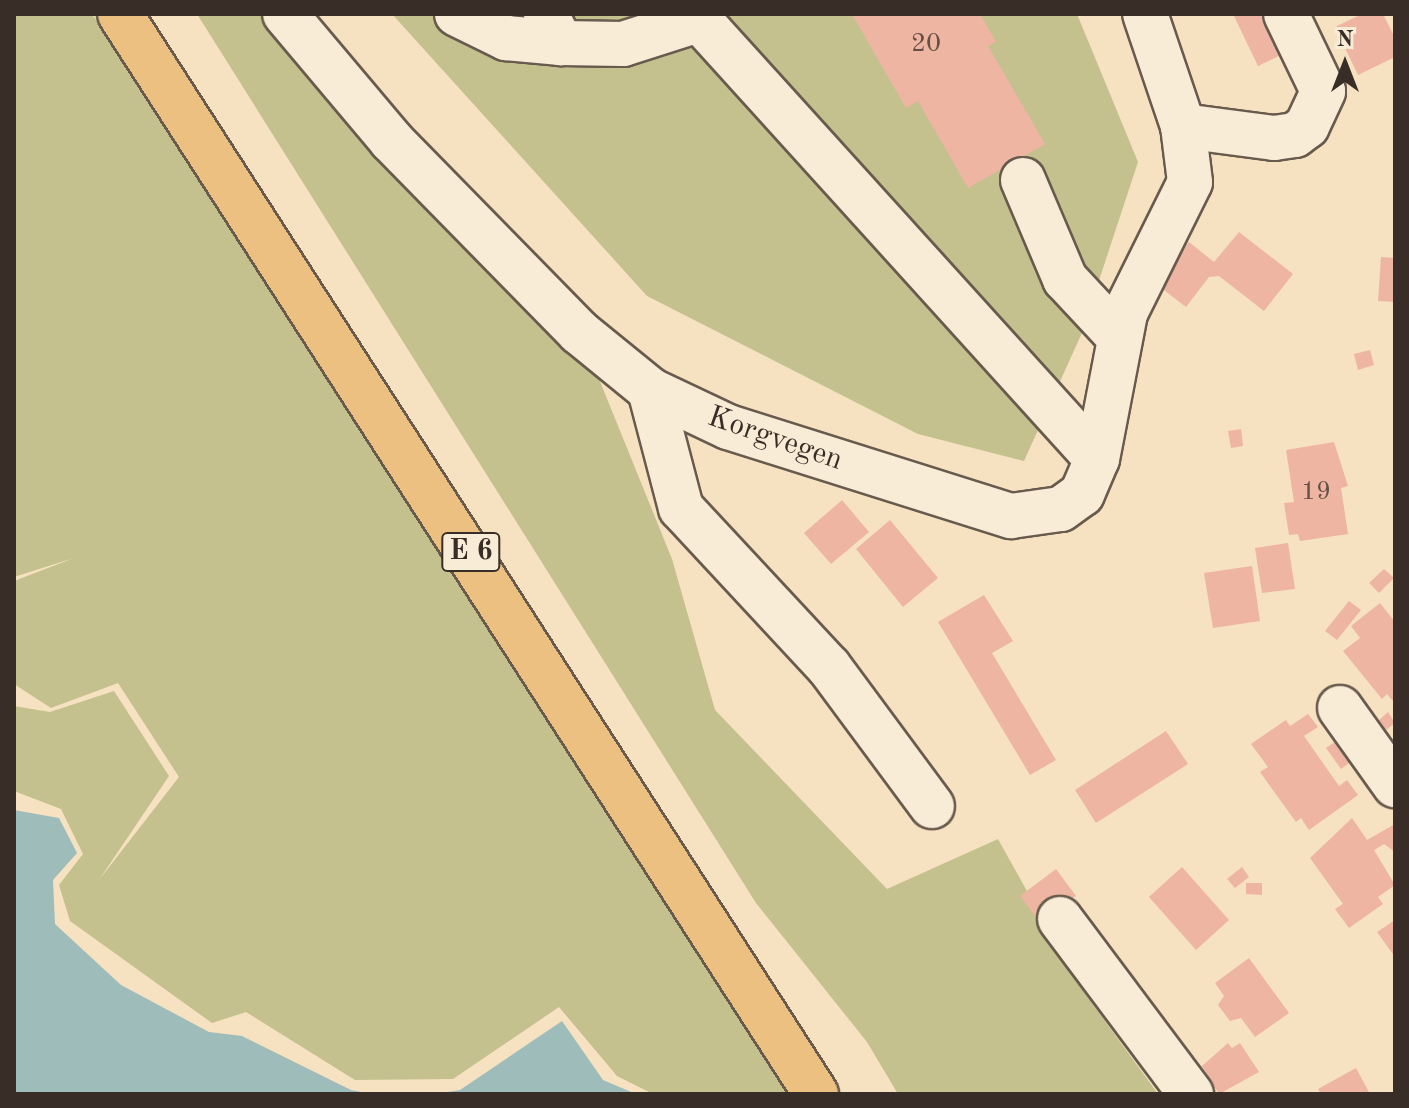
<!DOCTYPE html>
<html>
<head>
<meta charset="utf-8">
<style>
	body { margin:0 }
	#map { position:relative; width:1409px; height:1108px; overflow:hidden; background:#f6e1c1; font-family:"Old Standard TT",serif }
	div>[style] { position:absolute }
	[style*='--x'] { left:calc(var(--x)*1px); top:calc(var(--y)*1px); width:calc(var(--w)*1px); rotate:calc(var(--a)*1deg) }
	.green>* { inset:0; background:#c4c18e }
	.water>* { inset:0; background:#9ebcb9 }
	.building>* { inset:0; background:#eeb5a2 }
	.roads { filter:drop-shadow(2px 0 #685b4e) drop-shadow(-2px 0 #685b4e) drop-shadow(0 2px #685b4e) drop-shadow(0 -2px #685b4e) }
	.minor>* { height:44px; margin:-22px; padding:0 22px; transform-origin:22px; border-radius:22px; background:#f9ecd7 }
	.highway>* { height:44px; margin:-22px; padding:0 22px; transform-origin:22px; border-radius:22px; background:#ebc080 }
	span { translate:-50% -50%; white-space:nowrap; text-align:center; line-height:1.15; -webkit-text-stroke:6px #f9ecd7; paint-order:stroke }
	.number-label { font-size:26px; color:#665046 }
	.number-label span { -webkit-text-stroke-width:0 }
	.shield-label span { padding:2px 6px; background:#f9ecd7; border:2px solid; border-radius:6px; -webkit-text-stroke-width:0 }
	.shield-label { font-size:28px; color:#392e27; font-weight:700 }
	.street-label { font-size:30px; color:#392e27 }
	.frame { position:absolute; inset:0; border:16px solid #392e27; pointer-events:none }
	.north { position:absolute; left:1305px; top:24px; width:80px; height:80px; -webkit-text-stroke:6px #f9ecd7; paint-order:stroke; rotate:0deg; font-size:22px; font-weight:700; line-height:32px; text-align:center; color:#392e27 }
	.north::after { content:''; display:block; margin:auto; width:28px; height:36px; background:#392e27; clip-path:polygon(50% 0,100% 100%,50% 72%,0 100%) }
</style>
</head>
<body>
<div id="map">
	<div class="green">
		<div style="clip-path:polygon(14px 14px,92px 14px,787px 1094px,653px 1094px,617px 1076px,559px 1007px,453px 1079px,355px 1080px,246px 1012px,212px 1023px,70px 921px,59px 885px,83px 854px,61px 809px,14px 791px,14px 706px,50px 712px,114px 691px,169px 776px,99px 880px,179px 777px,118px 683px,51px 708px,14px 684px,14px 581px,74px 558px,14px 577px)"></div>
		<div style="clip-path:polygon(197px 14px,268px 14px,412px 187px,599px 379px,672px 559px,715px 710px,887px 889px,998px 839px,1081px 988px,1158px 1094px,898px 1094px,867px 1042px,756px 903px)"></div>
		<div style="clip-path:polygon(392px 14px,1077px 14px,1138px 162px,1081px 335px,1024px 461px,918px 434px,647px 296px)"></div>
	</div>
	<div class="water">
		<div style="clip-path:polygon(14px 810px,59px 818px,77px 853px,53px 880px,55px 924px,121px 985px,209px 1032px,242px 1036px,351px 1090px,372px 1094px,14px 1094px)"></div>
		<div style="clip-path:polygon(562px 1021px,603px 1080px,636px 1094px,435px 1094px,460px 1090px)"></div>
	</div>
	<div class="building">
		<div style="clip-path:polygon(858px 14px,980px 14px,996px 42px,988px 46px,1045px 144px,968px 188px,918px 101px,906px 108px,853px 16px)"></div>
		<div style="clip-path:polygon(1233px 14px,1271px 14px,1289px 51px,1258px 66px)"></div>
		<div style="clip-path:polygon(1362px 14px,1383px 14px,1395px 38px,1395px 57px,1358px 75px,1335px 27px)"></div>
		<div style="clip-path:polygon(1239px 232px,1293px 274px,1264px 311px,1219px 276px,1209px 277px,1186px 307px,1156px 284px,1189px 242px,1214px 262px)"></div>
		<div style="clip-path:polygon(1381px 257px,1395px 258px,1395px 302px,1378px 301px)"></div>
		<div style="clip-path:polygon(1370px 350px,1374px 365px,1358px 370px,1354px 354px)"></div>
		<div style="clip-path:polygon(1241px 429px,1243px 446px,1231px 448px,1228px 431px)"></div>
		<div style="clip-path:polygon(1334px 442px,1348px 486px,1341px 488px,1348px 534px,1300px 541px,1298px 534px,1289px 535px,1284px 503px,1294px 502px,1286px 450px)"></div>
		<div style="clip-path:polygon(842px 500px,869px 532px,831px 564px,804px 533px)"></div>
		<div style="clip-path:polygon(890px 520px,938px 578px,903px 607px,856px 549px)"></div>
		<div style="clip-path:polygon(1288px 543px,1295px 589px,1262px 593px,1255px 548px)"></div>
		<div style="clip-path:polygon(1252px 566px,1260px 621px,1213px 628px,1204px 573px)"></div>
		<div style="clip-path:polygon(1384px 569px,1394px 578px,1379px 593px,1369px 583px)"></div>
		<div style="clip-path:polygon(984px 595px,1013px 641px,992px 653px,1056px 760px,1030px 775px,938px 622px)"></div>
		<div style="clip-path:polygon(1349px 601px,1361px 610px,1337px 640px,1325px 631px)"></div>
		<div style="clip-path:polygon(1380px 603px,1395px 622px,1393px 701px,1387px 694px,1382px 699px,1343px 651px,1360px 638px,1351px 626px)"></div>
		<div style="clip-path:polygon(1388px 712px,1395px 723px,1386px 730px,1378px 721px)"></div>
		<div style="clip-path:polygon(1308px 714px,1318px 727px,1304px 736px,1339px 786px,1347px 780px,1358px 795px,1309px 830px,1301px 818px,1296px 822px,1260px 772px,1268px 767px,1251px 744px,1286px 720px,1290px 726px)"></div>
		<div style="clip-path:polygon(1166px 731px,1188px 764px,1096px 823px,1075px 790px)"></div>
		<div style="clip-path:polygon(1339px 739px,1353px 760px,1341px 769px,1326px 748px)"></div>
		<div style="clip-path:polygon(1352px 818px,1367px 840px,1395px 824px,1395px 852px,1384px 844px,1374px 850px,1395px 885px,1378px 897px,1383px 904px,1349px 928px,1335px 909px,1343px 904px,1310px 858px)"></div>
		<div style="clip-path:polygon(1182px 867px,1229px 920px,1196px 950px,1149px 897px)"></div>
		<div style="clip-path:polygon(1242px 867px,1249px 877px,1235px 888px,1227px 879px)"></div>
		<div style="clip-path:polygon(1056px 869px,1076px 896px,1036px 917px,1020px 896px)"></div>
		<div style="clip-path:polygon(1246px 883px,1262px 883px,1262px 895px,1246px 894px)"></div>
		<div style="clip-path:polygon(1395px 920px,1395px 957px,1377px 932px)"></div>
		<div style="clip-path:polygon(1249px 958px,1289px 1013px,1255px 1037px,1241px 1018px,1230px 1021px,1218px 1005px,1224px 996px,1215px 983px)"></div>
		<div style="clip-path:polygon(1228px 1043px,1232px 1048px,1240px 1043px,1259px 1072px,1219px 1094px,1202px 1066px)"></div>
		<div style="clip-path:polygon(1356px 1068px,1370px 1094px,1321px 1094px,1318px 1089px)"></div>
	</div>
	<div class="roads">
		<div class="minor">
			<div style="--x:285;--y:14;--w:165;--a:49.9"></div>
			<div style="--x:391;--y:140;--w:269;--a:45.6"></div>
			<div style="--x:579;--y:332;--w:92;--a:39.2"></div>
			<div style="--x:650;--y:390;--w:86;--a:25.4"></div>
			<div style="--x:728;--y:427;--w:297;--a:17.5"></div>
			<div style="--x:1011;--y:516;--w:50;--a:-8"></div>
			<div style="--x:1061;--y:509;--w:26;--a:-36"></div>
			<div style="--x:1082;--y:494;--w:38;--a:-67"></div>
			<div style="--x:1097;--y:459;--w:149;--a:-79.1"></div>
			<div style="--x:1125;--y:313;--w:146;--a:-63.6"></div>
			<div style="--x:1190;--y:182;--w:56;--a:-97.1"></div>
			<div style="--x:1183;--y:126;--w:118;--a:-108.7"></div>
			<div style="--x:457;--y:14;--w:55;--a:26.1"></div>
			<div style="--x:506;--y:38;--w:55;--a:5.2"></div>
			<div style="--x:546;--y:14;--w:33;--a:63"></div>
			<div style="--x:561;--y:43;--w:62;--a:0.9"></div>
			<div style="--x:623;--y:44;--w:79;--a:-17.7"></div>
			<div style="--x:694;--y:14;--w:600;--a:47.84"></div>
			<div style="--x:1183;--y:126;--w:92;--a:7.5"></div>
			<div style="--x:1274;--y:138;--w:21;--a:-8"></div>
			<div style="--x:1295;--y:135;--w:15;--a:-37"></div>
			<div style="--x:1307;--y:126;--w:38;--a:-65"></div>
			<div style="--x:1323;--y:91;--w:85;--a:-115.7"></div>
			<div style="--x:1023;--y:180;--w:108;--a:67"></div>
			<div style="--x:1065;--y:279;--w:79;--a:47"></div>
			<div style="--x:650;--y:390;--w:122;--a:75.3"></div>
			<div style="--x:681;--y:508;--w:217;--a:47.1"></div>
			<div style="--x:829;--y:667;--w:173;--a:53.5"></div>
			<div style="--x:1340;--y:708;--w:95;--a:54.5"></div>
			<div style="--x:1060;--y:919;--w:219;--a:53.2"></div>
		</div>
		<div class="highway">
			<div style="--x:120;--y:14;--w:1285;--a:57.2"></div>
		</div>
	</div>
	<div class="number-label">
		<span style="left:926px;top:45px">20</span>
		<span style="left:1316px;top:493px">19</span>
	</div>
	<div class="shield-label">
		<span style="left:471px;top:552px">E 6</span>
	</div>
	<div class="street-label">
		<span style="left:775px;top:439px;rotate:19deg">Korgvegen</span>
	</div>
	<div class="frame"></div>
	<div class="north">N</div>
</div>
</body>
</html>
